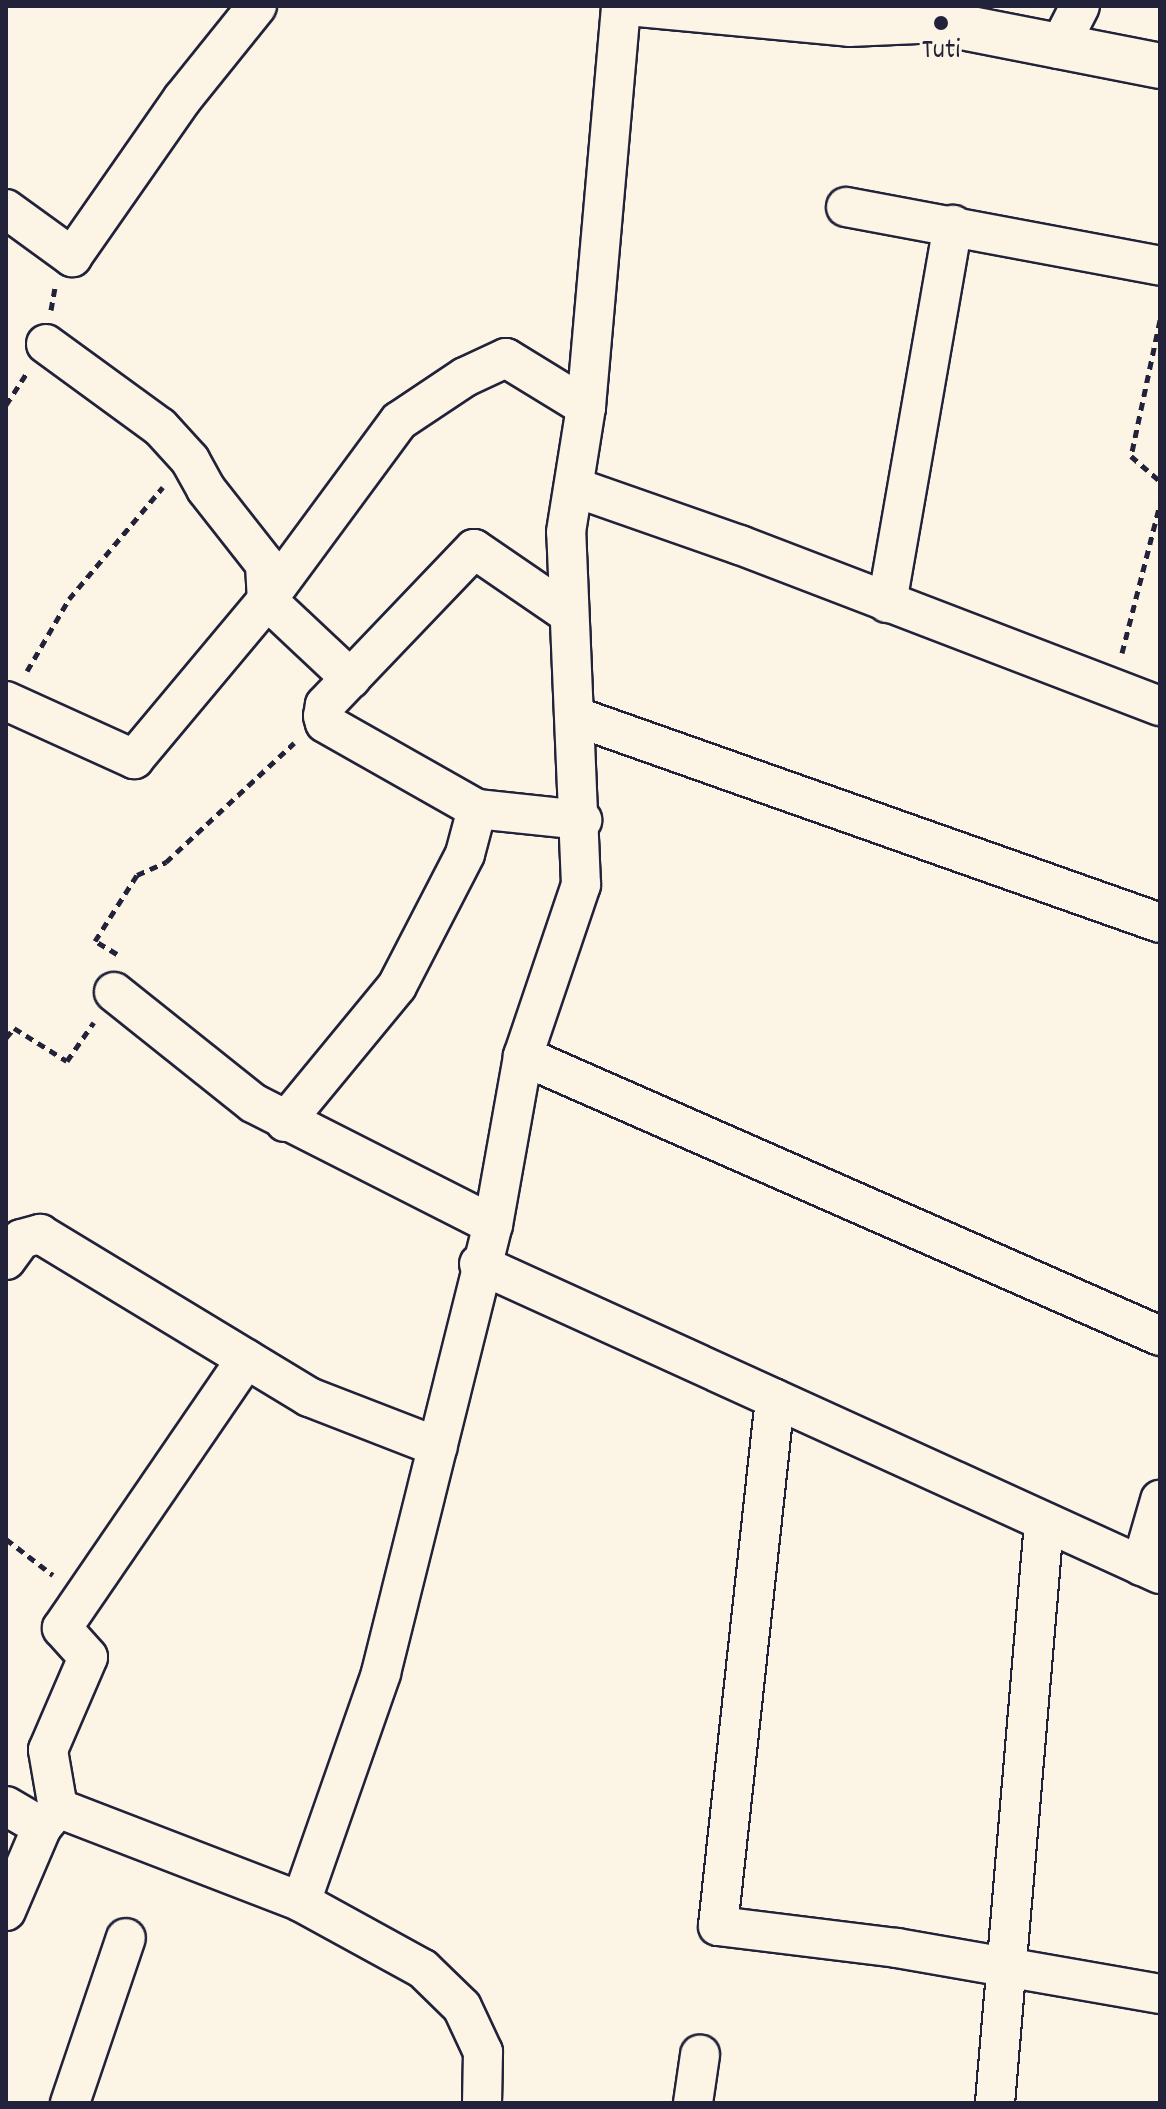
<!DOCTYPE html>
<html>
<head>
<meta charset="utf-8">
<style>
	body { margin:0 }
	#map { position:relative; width:1166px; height:2109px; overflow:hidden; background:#fcf5e5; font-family:Dekko,sans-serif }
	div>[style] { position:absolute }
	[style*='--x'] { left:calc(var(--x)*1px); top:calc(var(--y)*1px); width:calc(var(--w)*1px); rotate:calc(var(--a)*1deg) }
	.path>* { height:5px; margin-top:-2.5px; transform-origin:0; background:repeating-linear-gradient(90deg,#22223b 0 8px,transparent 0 14px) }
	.roads { filter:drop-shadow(2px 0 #22223b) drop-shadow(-2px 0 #22223b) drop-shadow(0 2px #22223b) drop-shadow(0 -2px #22223b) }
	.street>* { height:38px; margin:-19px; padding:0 19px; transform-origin:19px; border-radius:19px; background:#fcf5e5 }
	.secondary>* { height:44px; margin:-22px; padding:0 22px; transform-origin:22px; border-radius:22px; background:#fcf5e5 }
	.dots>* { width:22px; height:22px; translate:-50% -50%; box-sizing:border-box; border:4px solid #fcf5e5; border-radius:50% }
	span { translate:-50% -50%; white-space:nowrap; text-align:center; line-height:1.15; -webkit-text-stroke:6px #fcf5e5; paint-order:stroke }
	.poi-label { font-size:28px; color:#22223b }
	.frame { position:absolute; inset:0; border:8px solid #22223b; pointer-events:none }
</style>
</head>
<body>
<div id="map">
	<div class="path">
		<div style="--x:51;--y:310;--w:22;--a:-80"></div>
		<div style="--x:1160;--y:320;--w:139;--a:102"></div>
		<div style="--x:1131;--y:456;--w:38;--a:41"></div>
		<div style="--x:6;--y:405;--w:37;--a:-57"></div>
		<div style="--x:1122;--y:653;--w:154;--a:-75.7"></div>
		<div style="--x:27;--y:671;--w:83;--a:-59.7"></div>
		<div style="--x:69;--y:599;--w:146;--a:-50"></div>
		<div style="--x:117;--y:954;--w:26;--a:-149"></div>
		<div style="--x:95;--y:941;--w:78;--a:-57.5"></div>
		<div style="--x:137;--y:875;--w:32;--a:-24"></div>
		<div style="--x:166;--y:862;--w:175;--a:-42.9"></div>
		<div style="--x:6;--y:1038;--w:13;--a:-51"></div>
		<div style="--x:14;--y:1028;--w:62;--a:31.9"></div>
		<div style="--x:67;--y:1061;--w:47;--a:-55.3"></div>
		<div style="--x:6;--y:1539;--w:59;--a:37.5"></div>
	</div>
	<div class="roads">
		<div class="street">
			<div style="--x:628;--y:6;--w:222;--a:5.4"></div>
			<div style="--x:849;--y:27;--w:92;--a:-2.5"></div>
			<div style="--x:1058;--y:49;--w:48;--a:-62.9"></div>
			<div style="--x:846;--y:207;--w:319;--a:10.6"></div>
			<div style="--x:6;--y:209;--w:82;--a:36"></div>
			<div style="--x:72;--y:257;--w:194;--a:-55.1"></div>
			<div style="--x:183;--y:98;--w:118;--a:-51.2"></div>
			<div style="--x:46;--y:344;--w:141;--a:36.1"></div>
			<div style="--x:160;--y:427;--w:45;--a:47.7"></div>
			<div style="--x:190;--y:460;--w:33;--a:61"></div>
			<div style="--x:206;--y:489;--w:95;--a:51.8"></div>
			<div style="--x:265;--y:564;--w:36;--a:87"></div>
			<div style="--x:267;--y:600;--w:115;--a:43.2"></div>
			<div style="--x:574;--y:487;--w:176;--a:19.3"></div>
			<div style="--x:740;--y:545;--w:450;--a:21"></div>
			<div style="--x:887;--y:603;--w:384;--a:-80.1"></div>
			<div style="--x:569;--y:614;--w:115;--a:-145.6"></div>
			<div style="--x:474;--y:549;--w:216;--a:133.7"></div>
			<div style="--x:325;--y:705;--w:11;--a:100"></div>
			<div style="--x:323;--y:716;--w:7;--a:74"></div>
			<div style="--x:325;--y:723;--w:175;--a:29.5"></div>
			<div style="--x:477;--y:809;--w:106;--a:6"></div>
			<div style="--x:6;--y:701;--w:141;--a:24.4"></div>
			<div style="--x:134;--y:759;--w:207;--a:-50.1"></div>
			<div style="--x:267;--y:600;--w:222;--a:-53.6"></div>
			<div style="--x:399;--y:421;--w:79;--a:-33.7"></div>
			<div style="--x:465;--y:377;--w:45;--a:-24.9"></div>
			<div style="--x:506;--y:358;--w:94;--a:31.5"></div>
			<div style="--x:577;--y:717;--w:618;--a:19.46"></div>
			<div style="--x:114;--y:992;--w:178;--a:38.6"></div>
			<div style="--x:253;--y:1103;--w:269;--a:26.9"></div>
			<div style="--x:523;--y:1056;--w:696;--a:23.73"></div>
			<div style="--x:285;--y:1122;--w:176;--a:-50.5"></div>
			<div style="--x:397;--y:986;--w:148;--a:-62.7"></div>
			<div style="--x:465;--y:854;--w:47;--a:-75.1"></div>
			<div style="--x:6;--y:1260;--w:26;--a:-54"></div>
			<div style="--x:21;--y:1239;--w:20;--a:-15"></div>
			<div style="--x:40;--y:1234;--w:315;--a:31.2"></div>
			<div style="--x:309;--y:1397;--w:138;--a:21.2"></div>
			<div style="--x:479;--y:1264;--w:748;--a:24.48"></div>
			<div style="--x:775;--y:1399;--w:530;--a:96.17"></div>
			<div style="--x:718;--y:1926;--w:180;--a:7"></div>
			<div style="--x:897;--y:1948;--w:267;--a:9.9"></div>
			<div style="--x:1141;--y:1566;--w:69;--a:-73.9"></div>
			<div style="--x:6;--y:1806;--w:42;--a:30.3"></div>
			<div style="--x:58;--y:1808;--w:59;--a:-99.8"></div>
			<div style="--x:48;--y:1750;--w:101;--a:-66.7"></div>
			<div style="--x:88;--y:1657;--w:39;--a:-132"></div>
			<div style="--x:62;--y:1628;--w:326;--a:-55.6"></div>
			<div style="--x:301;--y:1902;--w:243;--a:-70.7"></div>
			<div style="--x:381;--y:1673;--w:462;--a:-76"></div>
			<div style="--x:493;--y:1225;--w:172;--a:-79.9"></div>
			<div style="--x:523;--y:1056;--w:181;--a:-71.3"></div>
			<div style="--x:581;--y:885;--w:353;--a:-92.4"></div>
			<div style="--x:566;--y:532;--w:127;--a:-80.9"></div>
			<div style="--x:586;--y:407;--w:403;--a:-85"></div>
			<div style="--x:6;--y:1911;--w:91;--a:-66.8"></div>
			<div style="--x:42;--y:1827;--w:25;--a:-50"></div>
			<div style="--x:58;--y:1808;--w:261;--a:21.1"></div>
			<div style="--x:301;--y:1902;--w:139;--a:28.8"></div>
			<div style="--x:423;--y:1969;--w:54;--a:44.3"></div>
			<div style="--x:462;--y:2007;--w:50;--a:65"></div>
			<div style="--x:483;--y:2052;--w:51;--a:91.1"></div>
			<div style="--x:70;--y:2103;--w:174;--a:-71.3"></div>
			<div style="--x:693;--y:2103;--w:49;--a:-81.7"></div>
			<div style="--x:995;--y:2103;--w:582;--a:-85.17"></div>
		</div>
		<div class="secondary">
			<div style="--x:922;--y:6;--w:25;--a:42"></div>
			<div style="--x:941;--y:23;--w:223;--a:11.1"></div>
		</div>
	</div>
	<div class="dots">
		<div style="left:941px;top:23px;background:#22223b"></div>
	</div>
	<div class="poi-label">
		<span style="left:941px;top:52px">Tuti</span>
	</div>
	<div class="frame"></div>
</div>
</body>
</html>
